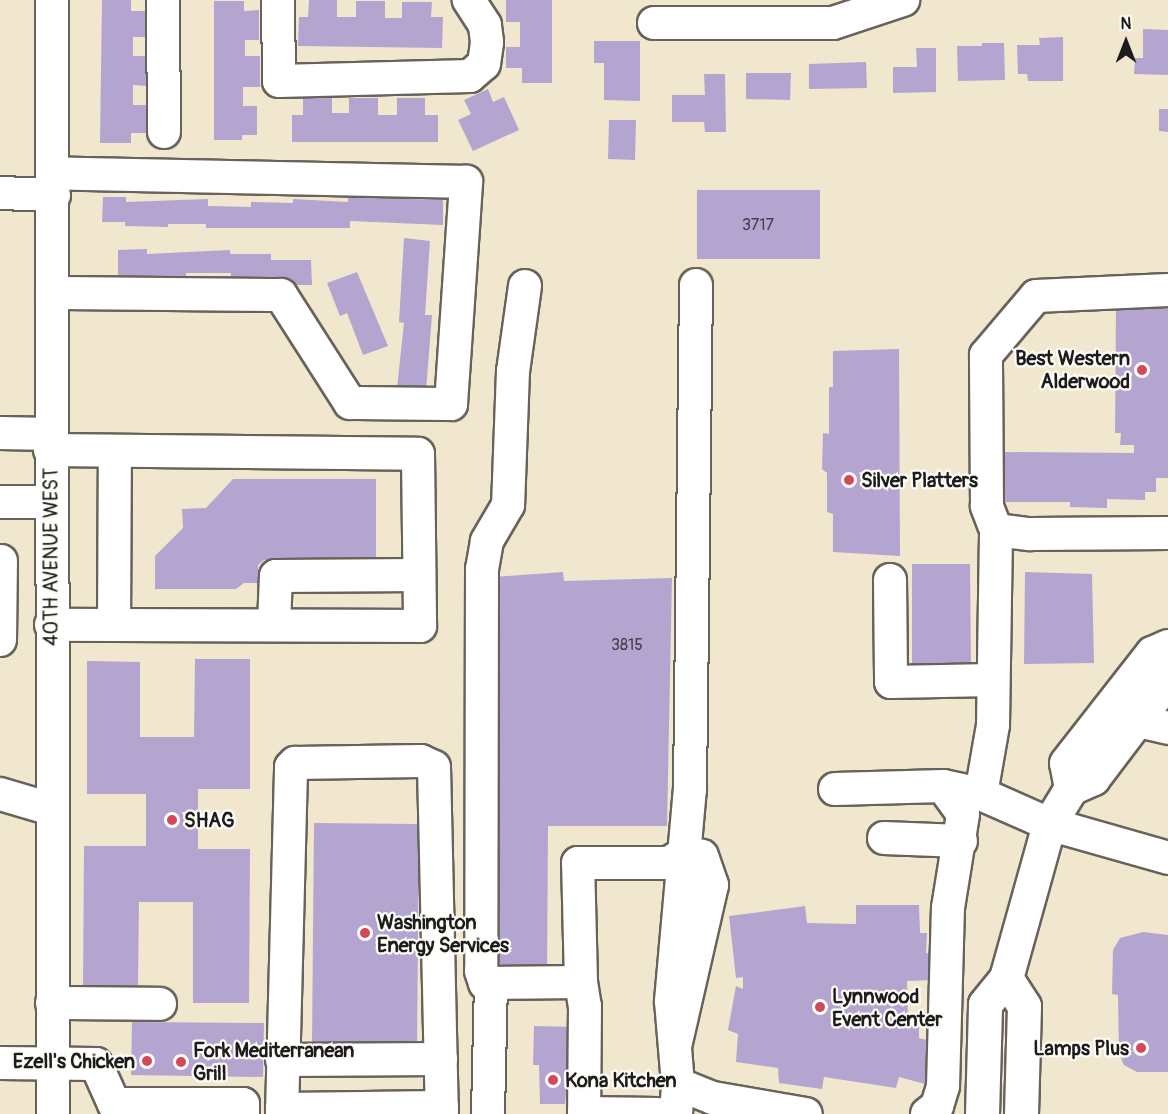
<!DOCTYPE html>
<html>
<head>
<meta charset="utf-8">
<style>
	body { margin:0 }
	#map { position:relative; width:1168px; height:1114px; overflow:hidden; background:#f1e7ce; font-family:Pangolin,sans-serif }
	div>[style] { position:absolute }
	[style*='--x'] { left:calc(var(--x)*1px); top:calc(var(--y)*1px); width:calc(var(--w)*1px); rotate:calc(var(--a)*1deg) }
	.building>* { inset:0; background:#b4a5d0 }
	.roads { filter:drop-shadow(2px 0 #67635a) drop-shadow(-2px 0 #67635a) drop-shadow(0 2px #67635a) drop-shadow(0 -2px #67635a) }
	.minor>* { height:32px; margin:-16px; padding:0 16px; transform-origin:16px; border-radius:16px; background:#fff }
	.major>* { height:33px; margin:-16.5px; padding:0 16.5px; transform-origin:16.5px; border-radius:16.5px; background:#fff }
	.dots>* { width:16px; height:16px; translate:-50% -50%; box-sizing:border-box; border:3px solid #fdfcf7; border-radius:50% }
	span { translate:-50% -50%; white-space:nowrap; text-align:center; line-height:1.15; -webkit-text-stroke:4.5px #fdfcf7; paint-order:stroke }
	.number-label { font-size:16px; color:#423e49 }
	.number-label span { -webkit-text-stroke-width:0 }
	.poi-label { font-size:20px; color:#1c1c1c; font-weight:700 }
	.right { translate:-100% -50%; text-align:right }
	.left { translate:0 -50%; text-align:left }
	.street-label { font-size:20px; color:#1c1c1c }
	.north { position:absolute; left:1096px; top:12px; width:60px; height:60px; -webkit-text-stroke:4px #fdfcf7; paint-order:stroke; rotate:0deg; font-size:16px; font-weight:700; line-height:24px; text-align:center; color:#1c1c1c }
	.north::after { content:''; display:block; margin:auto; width:21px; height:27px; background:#1c1c1c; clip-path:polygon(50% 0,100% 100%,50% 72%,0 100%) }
</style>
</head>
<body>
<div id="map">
	<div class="building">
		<div style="clip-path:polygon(102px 0,131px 0,131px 11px,148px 11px,148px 37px,133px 37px,133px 56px,148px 56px,148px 86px,133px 85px,133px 105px,147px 105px,147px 133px,131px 133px,131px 143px,100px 143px)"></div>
		<div style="clip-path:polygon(309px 0,337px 0,337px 17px,356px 17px,356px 1px,385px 1px,385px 18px,402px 18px,402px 2px,432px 2px,431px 17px,443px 17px,442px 48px,298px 46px,299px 17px,308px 17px)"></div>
		<div style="clip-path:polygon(506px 0,552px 0,552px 83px,522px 83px,522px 68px,506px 68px,506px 47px,520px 47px,520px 22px,506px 22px)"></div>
		<div style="clip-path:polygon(214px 1px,244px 1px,244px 11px,259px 10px,259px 40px,245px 40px,245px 56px,260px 56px,260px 87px,243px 87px,243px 106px,257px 106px,257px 135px,242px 135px,242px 140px,214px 140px)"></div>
		<div style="clip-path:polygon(1143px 29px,1168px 30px,1168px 75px,1134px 74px,1135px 58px,1143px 58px)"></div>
		<div style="clip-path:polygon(1063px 37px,1063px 81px,1028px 81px,1027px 74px,1018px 74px,1017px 45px,1040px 45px,1039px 38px)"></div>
		<div style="clip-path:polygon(594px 41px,640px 41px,640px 101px,604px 100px,604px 63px,594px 63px)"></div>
		<div style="clip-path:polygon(982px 43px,1004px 43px,1005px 80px,958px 81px,957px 46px,982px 46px)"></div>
		<div style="clip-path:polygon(916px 48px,936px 48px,936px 92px,893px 93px,893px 67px,917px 67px)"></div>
		<div style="clip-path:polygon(866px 62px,867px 88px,809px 89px,809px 64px)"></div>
		<div style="clip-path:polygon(746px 73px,791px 73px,790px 100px,746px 99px)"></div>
		<div style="clip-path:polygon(704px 74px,725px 74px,726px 132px,705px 132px,704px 122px,672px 122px,672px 95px,705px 95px)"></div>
		<div style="clip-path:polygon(488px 89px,493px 102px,504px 97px,519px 130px,473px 151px,458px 120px,471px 114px,464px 100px)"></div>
		<div style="clip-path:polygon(303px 98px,332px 98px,332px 113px,349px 113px,349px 98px,378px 98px,378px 115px,397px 115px,397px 98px,425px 98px,425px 115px,438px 115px,438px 142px,292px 142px,292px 115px,303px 115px)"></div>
		<div style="clip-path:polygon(1159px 109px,1168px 109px,1168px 132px,1159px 131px)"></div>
		<div style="clip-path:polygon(609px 120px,636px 120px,635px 160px,608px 159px)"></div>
		<div style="clip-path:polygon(697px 190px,820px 190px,820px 259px,697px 259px)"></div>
		<div style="clip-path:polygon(103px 197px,126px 197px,126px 202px,208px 199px,208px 206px,251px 207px,251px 202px,293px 203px,293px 199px,348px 202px,348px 197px,443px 200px,443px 225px,350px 221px,350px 228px,206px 228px,206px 224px,168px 224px,168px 227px,125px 226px,125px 222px,102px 222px)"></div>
		<div style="clip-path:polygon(404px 238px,430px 241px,425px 315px,432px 315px,426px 391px,397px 388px,404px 323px,399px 322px)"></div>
		<div style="clip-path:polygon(147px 249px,147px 254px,230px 250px,230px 254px,271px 254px,271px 260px,311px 260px,312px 285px,267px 285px,267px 277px,231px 277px,231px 273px,186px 273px,186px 279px,118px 275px,118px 250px)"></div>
		<div style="clip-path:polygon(357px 272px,388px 346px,363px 355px,347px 313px,340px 316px,327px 283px)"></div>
		<div style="clip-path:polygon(1116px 306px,1168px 306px,1168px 478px,1156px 478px,1156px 492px,1145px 492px,1145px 500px,1107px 499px,1107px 508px,1070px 507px,1070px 502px,1002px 502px,1001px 452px,1134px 453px,1134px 445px,1120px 445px,1121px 433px,1115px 433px)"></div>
		<div style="clip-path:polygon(899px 349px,900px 556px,833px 552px,833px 514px,827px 512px,827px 473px,822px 469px,823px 433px,829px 434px,829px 387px,833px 387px,833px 351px)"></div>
		<div style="clip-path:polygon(233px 479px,376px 479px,376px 560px,264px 560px,258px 565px,258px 583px,244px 583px,236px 589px,155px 589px,155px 556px,183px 528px,182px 509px,206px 508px)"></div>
		<div style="clip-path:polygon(912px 564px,970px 564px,971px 665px,912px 667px)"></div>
		<div style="clip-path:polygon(563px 572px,564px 581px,672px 578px,667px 826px,548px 826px,547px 975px,492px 974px,494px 577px)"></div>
		<div style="clip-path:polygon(1025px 572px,1092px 574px,1094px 663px,1024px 664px)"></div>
		<div style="clip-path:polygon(195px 659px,250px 659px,250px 789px,198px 789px,198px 849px,250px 849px,249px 1003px,193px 1003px,193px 902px,139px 902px,138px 985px,83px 985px,84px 846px,146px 846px,146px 794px,87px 794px,87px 661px,140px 662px,140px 737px,194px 737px)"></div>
		<div style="clip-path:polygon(314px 823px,419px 824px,417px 1044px,312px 1043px)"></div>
		<div style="clip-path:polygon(856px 905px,919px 905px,920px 933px,927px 933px,926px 953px,932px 954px,932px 980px,907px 981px,908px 1025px,919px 1025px,919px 1038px,927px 1040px,925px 1084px,899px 1077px,896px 1088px,824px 1077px,822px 1089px,779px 1083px,778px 1068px,736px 1062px,738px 1034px,728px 1030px,736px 986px,743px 989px,743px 977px,736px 978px,729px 916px,805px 906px,807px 923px,856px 924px)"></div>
		<div style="clip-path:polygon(1143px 932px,1168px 935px,1168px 1072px,1137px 1072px,1124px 1065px,1119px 1054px,1118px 995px,1112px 994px,1113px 950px,1120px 938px)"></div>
		<div style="clip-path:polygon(132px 1022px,264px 1023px,263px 1077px,131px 1075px)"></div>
		<div style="clip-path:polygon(534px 1026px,574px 1027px,573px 1065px,568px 1065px,565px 1104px,540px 1104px,539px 1065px,533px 1065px)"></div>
	</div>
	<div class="roads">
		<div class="minor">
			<div style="--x:52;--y:0;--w:1114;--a:89.95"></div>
			<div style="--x:163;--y:0;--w:132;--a:89.6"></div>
			<div style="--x:278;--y:0;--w:81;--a:89.3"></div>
			<div style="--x:279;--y:81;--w:191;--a:-1.5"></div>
			<div style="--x:470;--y:76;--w:18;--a:-41"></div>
			<div style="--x:484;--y:64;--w:22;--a:-82"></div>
			<div style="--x:487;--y:42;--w:17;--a:-97"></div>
			<div style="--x:485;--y:25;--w:30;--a:-123"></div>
			<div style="--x:654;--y:23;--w:179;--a:0"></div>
			<div style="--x:833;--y:23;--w:74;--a:-18.2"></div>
			<div style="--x:0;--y:193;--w:54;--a:2.1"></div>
			<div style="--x:525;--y:286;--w:86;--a:98"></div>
			<div style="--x:513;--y:371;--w:134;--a:92.1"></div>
			<div style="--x:508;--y:505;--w:42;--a:120.3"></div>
			<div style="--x:487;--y:541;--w:28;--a:100"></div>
			<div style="--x:482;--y:569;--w:402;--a:90.1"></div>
			<div style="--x:481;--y:971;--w:13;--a:72"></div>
			<div style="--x:485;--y:983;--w:96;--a:-0.6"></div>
			<div style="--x:581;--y:982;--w:119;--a:-91.4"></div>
			<div style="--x:578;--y:863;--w:91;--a:0"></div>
			<div style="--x:669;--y:863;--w:20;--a:-33"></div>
			<div style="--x:686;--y:852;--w:16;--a:14"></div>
			<div style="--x:702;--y:856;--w:31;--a:71"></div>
			<div style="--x:712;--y:885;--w:165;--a:102.9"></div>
			<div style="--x:52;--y:293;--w:229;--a:0.5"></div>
			<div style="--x:281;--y:295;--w:128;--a:57.4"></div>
			<div style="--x:350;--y:403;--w:101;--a:0.6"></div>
			<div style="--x:451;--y:404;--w:223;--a:-86.1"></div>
			<div style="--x:466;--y:182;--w:413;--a:-178.8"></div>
			<div style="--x:0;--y:433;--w:51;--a:1.1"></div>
			<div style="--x:50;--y:450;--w:368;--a:0.6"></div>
			<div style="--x:418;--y:454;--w:172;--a:89.3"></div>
			<div style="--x:420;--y:626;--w:369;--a:-179.8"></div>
			<div style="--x:0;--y:502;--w:50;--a:0"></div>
			<div style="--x:996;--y:530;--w:35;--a:7"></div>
			<div style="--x:1031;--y:534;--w:137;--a:-0.4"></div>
			<div style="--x:890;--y:580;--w:102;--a:89.4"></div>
			<div style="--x:891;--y:682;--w:102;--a:-1.1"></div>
			<div style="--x:114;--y:625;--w:174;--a:-89.7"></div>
			<div style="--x:274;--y:625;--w:49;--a:-87.7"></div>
			<div style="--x:276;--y:576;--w:143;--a:-0.4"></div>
			<div style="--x:0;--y:640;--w:79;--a:-89.3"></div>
			<div style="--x:1134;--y:720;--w:35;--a:13"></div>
			<div style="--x:835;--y:789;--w:108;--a:-1.6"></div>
			<div style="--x:943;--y:786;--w:39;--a:12"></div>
			<div style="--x:981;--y:794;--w:74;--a:23.8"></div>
			<div style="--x:1049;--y:824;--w:124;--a:15.9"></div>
			<div style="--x:0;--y:794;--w:53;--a:16.4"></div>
			<div style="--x:981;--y:794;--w:70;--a:-80.1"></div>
			<div style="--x:993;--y:725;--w:195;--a:-89.1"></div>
			<div style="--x:996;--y:530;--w:26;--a:-111"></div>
			<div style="--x:987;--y:506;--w:151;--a:-90.4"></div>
			<div style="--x:986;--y:355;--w:77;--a:-49.7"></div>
			<div style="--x:1036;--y:296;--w:132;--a:-2.6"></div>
			<div style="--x:884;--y:838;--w:77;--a:2.2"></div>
			<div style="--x:581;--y:982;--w:24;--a:81"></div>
			<div style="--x:585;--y:1006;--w:107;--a:90.5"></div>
			<div style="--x:584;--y:1113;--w:73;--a:0.8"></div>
			<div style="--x:52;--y:1003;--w:108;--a:0.5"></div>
			<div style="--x:282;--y:1060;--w:159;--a:-0.4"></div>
			<div style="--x:0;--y:1063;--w:96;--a:0.6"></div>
			<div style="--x:96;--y:1064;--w:44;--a:65.8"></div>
			<div style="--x:114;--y:1104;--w:129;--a:0"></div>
			<div style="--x:243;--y:1104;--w:10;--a:90"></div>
			<div style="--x:678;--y:1084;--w:38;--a:22"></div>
			<div style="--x:713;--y:1098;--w:94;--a:9.8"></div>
			<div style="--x:282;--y:1109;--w:160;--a:-0.7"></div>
			<div style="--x:282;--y:1114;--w:347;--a:-88.5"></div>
			<div style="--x:291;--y:767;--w:6;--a:-45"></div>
			<div style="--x:295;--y:763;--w:126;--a:-0.9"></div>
			<div style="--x:421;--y:761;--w:14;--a:25"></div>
			<div style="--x:434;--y:767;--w:347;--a:88.7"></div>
			<div style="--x:488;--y:1114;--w:131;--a:-88.7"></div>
			<div style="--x:676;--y:1114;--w:30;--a:-86"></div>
			<div style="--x:678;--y:1084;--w:83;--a:-94.8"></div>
			<div style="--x:671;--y:1001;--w:212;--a:-84.9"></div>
			<div style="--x:690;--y:790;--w:505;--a:-89.32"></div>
			<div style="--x:927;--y:1114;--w:13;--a:-39"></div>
			<div style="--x:937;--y:1106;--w:21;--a:-73"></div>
			<div style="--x:943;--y:1086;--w:178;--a:-88.4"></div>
			<div style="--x:948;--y:908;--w:95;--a:-80.9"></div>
			<div style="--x:963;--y:814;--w:34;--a:-126"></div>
		</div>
		<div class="major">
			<div style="--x:1071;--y:788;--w:25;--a:-101"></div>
			<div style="--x:1066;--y:763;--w:140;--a:-52"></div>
			<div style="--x:1152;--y:653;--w:17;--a:-24"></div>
			<div style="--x:1006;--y:978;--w:33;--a:57"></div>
			<div style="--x:1024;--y:1006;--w:108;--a:91.6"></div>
			<div style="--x:982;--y:1114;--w:110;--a:-88.4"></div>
			<div style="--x:985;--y:1004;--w:33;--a:-51"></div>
			<div style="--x:1006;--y:978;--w:160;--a:-74.4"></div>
			<div style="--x:1049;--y:824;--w:42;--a:-58.6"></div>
			<div style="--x:1071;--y:788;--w:24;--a:-24"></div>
			<div style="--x:1093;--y:778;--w:124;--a:-52.9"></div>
		</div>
	</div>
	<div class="dots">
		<div style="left:1142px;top:370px;background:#d1495b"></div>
		<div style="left:849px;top:480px;background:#d1495b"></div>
		<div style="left:172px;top:820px;background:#d1495b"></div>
		<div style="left:365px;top:933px;background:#d1495b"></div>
		<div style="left:820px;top:1007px;background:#d1495b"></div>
		<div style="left:1141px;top:1048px;background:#d1495b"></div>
		<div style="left:147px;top:1061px;background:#d1495b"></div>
		<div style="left:181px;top:1062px;background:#d1495b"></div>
		<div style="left:553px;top:1080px;background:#d1495b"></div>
	</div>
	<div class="number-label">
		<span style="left:758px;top:225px">3717</span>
		<span style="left:627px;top:645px">3815</span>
	</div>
	<div class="poi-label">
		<span class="right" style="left:1130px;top:370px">Best Western<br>Alderwood</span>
		<span class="left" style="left:861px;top:480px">Silver Platters</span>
		<span class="left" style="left:184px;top:820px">SHAG</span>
		<span class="left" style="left:377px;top:934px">Washington<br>Energy Services</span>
		<span class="left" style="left:832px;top:1008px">Lynnwood<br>Event Center</span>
		<span class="right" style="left:1129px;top:1048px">Lamps Plus</span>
		<span class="left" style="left:193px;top:1062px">Fork Mediterranean<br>Grill</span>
		<span class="right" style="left:135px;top:1061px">Ezell's Chicken</span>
		<span class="left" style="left:565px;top:1080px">Kona Kitchen</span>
	</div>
	<div class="street-label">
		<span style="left:51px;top:557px;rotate:-90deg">40TH AVENUE WEST</span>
	</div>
	<div class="north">N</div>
</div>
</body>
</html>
